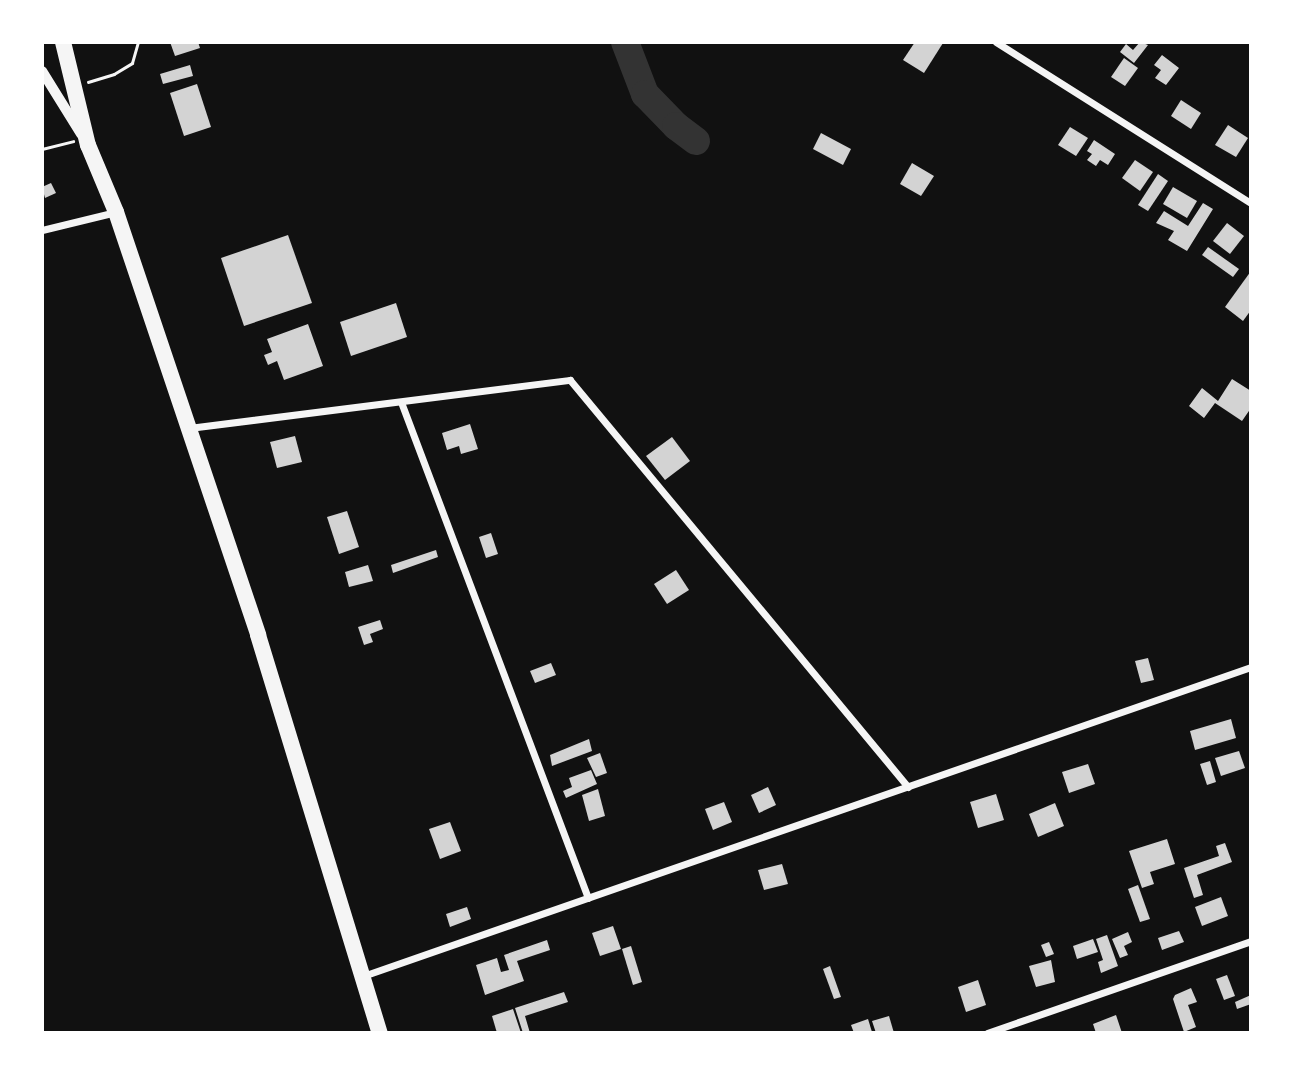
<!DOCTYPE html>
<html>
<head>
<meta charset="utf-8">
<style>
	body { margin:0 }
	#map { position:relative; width:1293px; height:1075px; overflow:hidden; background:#111; font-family:Roboto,sans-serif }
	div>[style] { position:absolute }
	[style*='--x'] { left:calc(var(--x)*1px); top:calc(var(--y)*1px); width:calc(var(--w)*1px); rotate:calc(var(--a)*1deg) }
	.river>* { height:28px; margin:-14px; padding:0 14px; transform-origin:14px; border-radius:14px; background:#333 }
	.building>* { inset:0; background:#d3d3d3 }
	.path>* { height:2.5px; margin:-1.25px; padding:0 1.25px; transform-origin:1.25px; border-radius:1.25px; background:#f5f5f5 }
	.minor>* { height:7px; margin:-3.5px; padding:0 3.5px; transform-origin:3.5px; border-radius:3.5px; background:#f5f5f5 }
	.tertiary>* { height:10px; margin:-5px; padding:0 5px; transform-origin:5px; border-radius:5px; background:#f5f5f5 }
	.trunk>* { height:16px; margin:-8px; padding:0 8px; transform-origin:8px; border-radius:8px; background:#f5f5f5 }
	span { translate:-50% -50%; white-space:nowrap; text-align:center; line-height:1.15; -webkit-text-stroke:6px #fff; paint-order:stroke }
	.frame { position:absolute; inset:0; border:44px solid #fff; pointer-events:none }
</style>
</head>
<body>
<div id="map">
	<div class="river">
		<div style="--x:625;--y:42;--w:56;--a:69"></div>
		<div style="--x:645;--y:94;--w:45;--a:45.9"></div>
		<div style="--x:676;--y:126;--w:25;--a:37"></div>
	</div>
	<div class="building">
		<div style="clip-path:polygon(170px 42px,198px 42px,200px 48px,175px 56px)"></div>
		<div style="clip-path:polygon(915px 42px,943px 43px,924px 73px,903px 60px)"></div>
		<div style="clip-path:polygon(1140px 42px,1148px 45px,1134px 63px,1120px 52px,1126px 44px,1133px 50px)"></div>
		<div style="clip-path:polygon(1162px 55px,1179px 68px,1166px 85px,1155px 78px,1161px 70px,1154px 65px)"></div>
		<div style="clip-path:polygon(1124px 58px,1138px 68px,1125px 86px,1111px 77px)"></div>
		<div style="clip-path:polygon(190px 65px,193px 76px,163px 84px,160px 74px)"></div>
		<div style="clip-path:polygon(197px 84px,211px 127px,184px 136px,170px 93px)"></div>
		<div style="clip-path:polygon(1181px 100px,1201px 113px,1191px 129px,1171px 116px)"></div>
		<div style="clip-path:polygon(1228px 125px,1248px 138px,1236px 157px,1215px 145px)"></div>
		<div style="clip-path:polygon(1070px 127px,1088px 138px,1076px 156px,1058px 145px)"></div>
		<div style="clip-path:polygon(821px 133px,851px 149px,843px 165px,813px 149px)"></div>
		<div style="clip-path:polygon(1094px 140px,1115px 154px,1108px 165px,1100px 160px,1096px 166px,1087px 160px,1092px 154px,1087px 151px)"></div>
		<div style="clip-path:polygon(1135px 160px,1153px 172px,1140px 191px,1122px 178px)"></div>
		<div style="clip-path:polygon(912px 163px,934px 176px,921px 196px,900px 184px)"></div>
		<div style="clip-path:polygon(1158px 174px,1168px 181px,1148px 211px,1138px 205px)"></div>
		<div style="clip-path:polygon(51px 183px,56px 193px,45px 198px,42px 187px)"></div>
		<div style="clip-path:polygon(1173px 187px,1197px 201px,1187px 218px,1163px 204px)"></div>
		<div style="clip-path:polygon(1203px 203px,1213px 209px,1187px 251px,1168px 240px,1174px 231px,1156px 223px,1164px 211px,1188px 226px)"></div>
		<div style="clip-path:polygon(1227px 223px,1244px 236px,1230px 254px,1213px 241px)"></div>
		<div style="clip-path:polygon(288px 235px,312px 303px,244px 326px,221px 258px)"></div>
		<div style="clip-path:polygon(1208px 247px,1239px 269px,1233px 277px,1202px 255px)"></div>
		<div style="clip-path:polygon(1251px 271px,1251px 310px,1243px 321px,1225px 307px)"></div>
		<div style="clip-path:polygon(396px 303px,407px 337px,351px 356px,340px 322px)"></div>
		<div style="clip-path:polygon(308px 324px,323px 366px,284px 380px,277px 361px,268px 365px,264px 355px,272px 352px,267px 339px)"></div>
		<div style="clip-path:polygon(1232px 379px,1251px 391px,1251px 408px,1242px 421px,1215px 403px,1204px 418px,1189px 406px,1202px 388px,1218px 401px)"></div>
		<div style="clip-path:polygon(470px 424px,478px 449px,461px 454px,459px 446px,447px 450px,442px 433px)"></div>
		<div style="clip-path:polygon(295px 436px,302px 462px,277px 468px,270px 442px)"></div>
		<div style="clip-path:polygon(672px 437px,690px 461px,665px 480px,646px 456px)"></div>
		<div style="clip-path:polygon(347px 511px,359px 547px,339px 554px,327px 517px)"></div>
		<div style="clip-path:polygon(491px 533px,498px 554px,486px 558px,479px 537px)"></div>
		<div style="clip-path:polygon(436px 550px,438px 557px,393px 573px,391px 565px)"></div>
		<div style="clip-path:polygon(368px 565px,373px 581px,349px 587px,345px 572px)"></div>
		<div style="clip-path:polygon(676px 570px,689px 590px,667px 604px,654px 584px)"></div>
		<div style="clip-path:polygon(380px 620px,383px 629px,370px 634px,373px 642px,364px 645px,358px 627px)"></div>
		<div style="clip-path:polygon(1148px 658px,1154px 680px,1141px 683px,1135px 661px)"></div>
		<div style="clip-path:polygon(551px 663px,556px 675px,535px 683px,530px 671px)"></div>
		<div style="clip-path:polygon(1231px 719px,1236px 738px,1195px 750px,1190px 731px)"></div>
		<div style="clip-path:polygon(589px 739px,592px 751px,552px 766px,550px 755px)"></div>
		<div style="clip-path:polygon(1239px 751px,1245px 768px,1221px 776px,1215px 758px)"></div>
		<div style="clip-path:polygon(600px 753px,607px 773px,596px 777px,587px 758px)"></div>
		<div style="clip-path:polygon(1210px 761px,1216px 782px,1207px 785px,1200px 764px)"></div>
		<div style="clip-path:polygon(1088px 764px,1095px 784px,1069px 793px,1062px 772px)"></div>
		<div style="clip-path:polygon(591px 770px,597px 784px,566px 798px,563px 791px,572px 787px,569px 778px)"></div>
		<div style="clip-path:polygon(768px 787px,776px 805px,759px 813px,751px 795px)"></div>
		<div style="clip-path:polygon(598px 789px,605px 816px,589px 821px,582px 795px)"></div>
		<div style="clip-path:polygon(996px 794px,1004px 820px,978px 828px,970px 802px)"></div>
		<div style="clip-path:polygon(724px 802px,732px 822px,713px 830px,705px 809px)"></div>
		<div style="clip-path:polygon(1055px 803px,1064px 826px,1038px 837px,1029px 814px)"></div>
		<div style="clip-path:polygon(450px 822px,461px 851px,440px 859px,429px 829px)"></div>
		<div style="clip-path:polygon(1167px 839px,1175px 864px,1150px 872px,1154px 884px,1142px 888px,1129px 851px)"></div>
		<div style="clip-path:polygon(1225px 843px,1232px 862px,1197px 875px,1203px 895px,1194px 898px,1184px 868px,1219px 856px,1216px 846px)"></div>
		<div style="clip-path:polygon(782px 864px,788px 884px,764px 890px,758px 870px)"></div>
		<div style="clip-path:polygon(1138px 885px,1150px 919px,1140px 922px,1128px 889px)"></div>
		<div style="clip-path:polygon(1221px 897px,1228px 916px,1202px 926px,1195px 907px)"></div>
		<div style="clip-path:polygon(467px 907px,471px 919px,450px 927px,446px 914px)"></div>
		<div style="clip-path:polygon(613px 926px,621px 949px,600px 956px,592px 933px)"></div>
		<div style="clip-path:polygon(1179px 931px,1184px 942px,1162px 950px,1158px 938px)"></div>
		<div style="clip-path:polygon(1128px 932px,1132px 942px,1124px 946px,1128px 955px,1120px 958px,1112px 939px)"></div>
		<div style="clip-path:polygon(1107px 935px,1118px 966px,1101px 973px,1098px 962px,1103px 960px,1096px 939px)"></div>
		<div style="clip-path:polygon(1093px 939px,1098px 952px,1077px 959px,1073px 946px)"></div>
		<div style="clip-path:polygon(547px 940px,550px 950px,517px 961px,524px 981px,485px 995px,476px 965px,497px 958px,501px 972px,509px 970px,504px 955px)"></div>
		<div style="clip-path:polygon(1049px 942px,1054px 954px,1046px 957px,1041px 945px)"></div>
		<div style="clip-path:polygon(631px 946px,642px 982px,633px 985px,622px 949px)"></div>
		<div style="clip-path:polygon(1051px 960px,1055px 982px,1036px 987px,1029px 966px)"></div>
		<div style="clip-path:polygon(830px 966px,841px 997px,834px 999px,823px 969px)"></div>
		<div style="clip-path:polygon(1227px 975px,1235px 996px,1224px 1000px,1216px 979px)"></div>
		<div style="clip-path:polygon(978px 980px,986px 1005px,966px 1012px,958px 987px)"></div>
		<div style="clip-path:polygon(1191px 988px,1197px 1002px,1188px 1005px,1196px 1027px,1184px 1032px,1173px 999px,1175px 995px)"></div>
		<div style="clip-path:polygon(564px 992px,568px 1002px,525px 1016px,530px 1033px,523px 1033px,515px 1008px)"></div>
		<div style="clip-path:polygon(1251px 995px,1251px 1004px,1237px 1009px,1235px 1002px)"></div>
		<div style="clip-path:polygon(513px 1009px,521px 1033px,497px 1033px,492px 1016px)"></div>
		<div style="clip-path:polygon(1116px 1015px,1122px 1033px,1096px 1033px,1093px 1024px)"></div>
		<div style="clip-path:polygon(889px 1016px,894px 1033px,876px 1033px,872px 1021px)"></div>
		<div style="clip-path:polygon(868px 1019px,872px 1032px,854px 1033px,851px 1025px)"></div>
	</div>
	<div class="path">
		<div style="--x:88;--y:82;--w:27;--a:-17"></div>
		<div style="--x:114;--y:74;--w:21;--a:-31"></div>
		<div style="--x:132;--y:63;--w:22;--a:-74"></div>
		<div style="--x:42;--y:149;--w:32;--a:-14"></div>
	</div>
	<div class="minor">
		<div style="--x:996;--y:42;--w:302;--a:32.3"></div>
		<div style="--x:42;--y:230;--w:76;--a:-13.7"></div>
		<div style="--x:401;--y:402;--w:530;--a:69.34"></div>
		<div style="--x:189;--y:428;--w:384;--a:-7.2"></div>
		<div style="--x:570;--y:380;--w:529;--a:50.29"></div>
		<div style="--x:363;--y:976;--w:940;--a:-19.19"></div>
		<div style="--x:987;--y:1033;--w:280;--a:-19.2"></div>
	</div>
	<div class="tertiary">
		<div style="--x:42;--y:71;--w:74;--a:58.2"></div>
	</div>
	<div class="trunk">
		<div style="--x:63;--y:42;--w:106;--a:76.4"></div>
		<div style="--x:88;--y:145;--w:73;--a:67.3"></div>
		<div style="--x:116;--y:212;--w:446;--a:71.4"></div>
		<div style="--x:258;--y:635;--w:416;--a:73"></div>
	</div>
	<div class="frame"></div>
</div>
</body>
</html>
